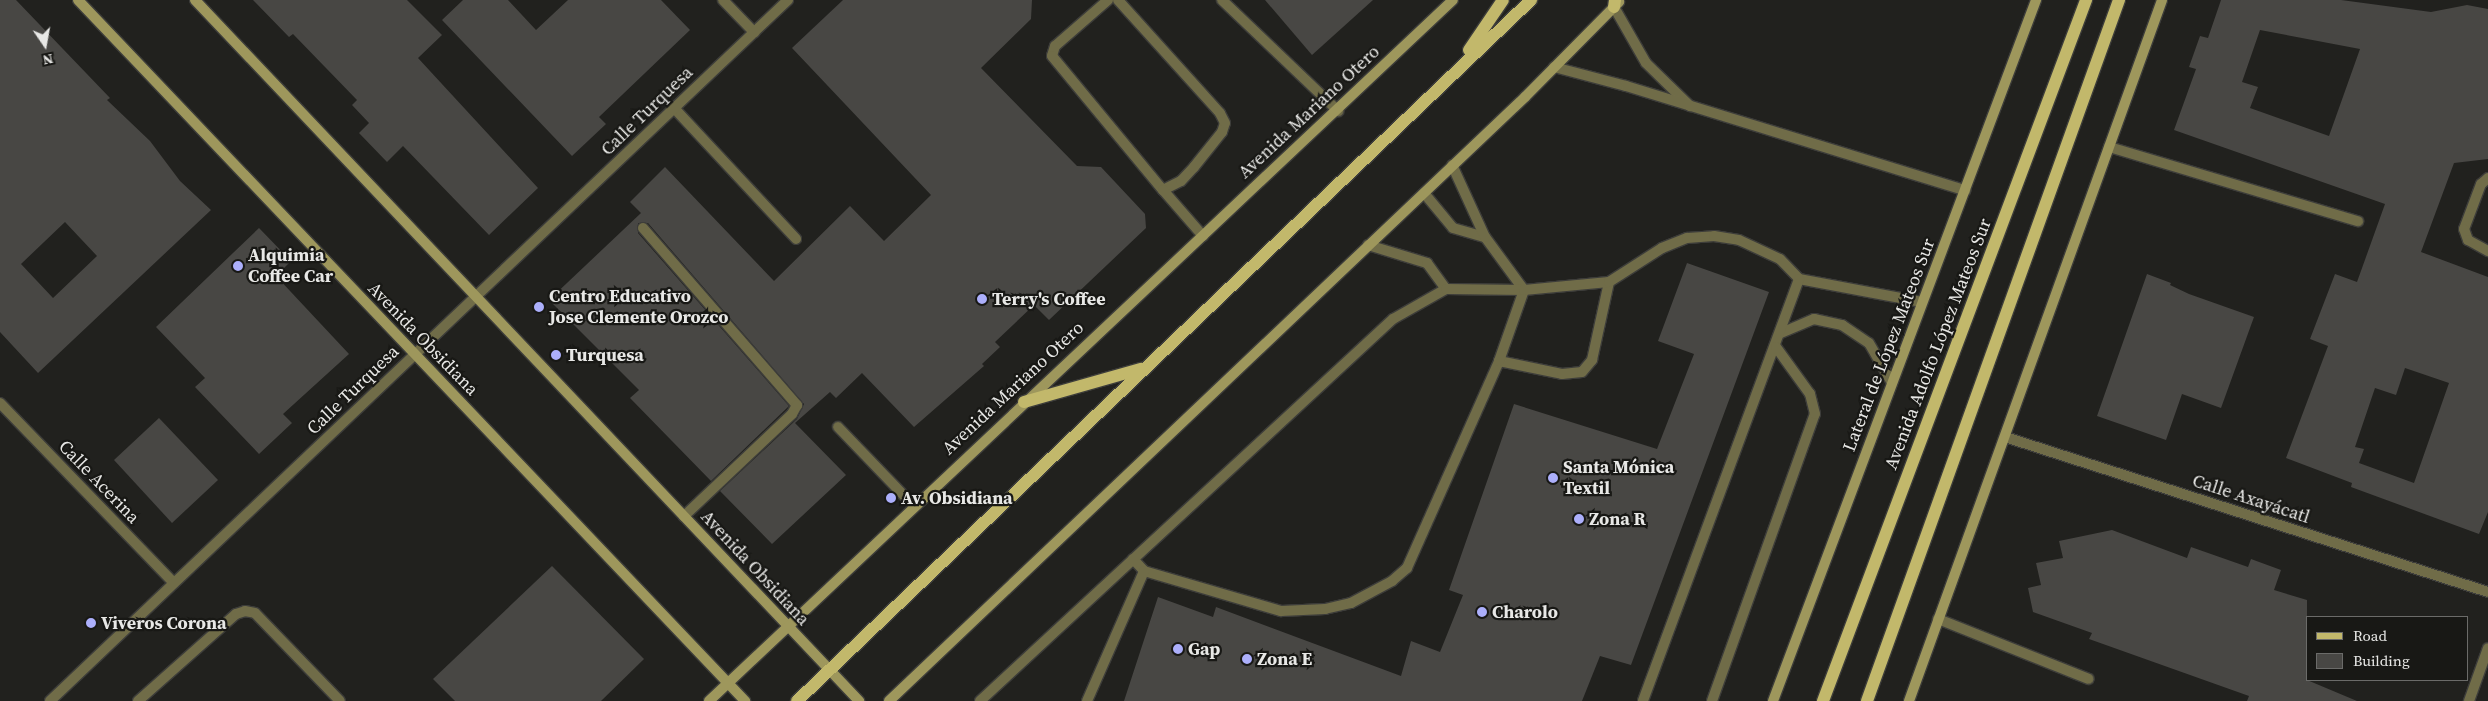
<!DOCTYPE html>
<html>
<head>
<meta charset="utf-8">
<style>
	body { margin:0 }
	#map { position:relative; width:2488px; height:701px; overflow:hidden; background:#21211e; font-family:"Source Serif 4",serif }
	div>[style] { position:absolute }
	[style*='--x'] { left:calc(var(--x)*1px); top:calc(var(--y)*1px); width:calc(var(--w)*1px); rotate:calc(var(--a)*1deg) }
	.building>* { inset:0; background:#484744 }
	.roads { filter:drop-shadow(1px 0 #3d3d3a) drop-shadow(-1px 0 #3d3d3a) drop-shadow(0 1px #3d3d3a) drop-shadow(0 -1px #3d3d3a) }
	.lane>* { height:10px; margin:-5px; padding:0 5px; transform-origin:5px; border-radius:5px; background:#706c48 }
	.street>* { height:10px; margin:-5px; padding:0 5px; transform-origin:5px; border-radius:5px; background:#706c48 }
	.secondary>* { height:10px; margin:-5px; padding:0 5px; transform-origin:5px; border-radius:5px; background:#9e975c }
	.primary>* { height:12px; margin:-6px; padding:0 6px; transform-origin:6px; border-radius:6px; background:#c2b86b }
	.dots>* { width:14px; height:14px; translate:-50% -50%; box-sizing:border-box; border:2px solid #181815; border-radius:50% }
	span { translate:-50% -50%; white-space:nowrap; text-align:center; line-height:1.15; -webkit-text-stroke:4.5px #181815; paint-order:stroke }
	.street-label { font-size:18px; color:#e8e8e6 }
	.poi-label { font-size:18px; color:#e8e8e6; font-weight:700 }
	.left { translate:0 -50%; text-align:left }
	.legend { position:absolute; left:2306px; top:616px; width:162px; height:65px; box-sizing:border-box; background:#181815; border:1px solid #6b6b69; margin:0; padding:6px 9px; list-style:none; font-size:15px; color:#e8e8e6 }
	.legend li { display:flex; align-items:center; gap:10px; height:25px }
	.legend b { width:25px; border:1px solid #6b6b69 }
	.north { position:absolute; left:20px; top:20px; width:50px; height:50px; -webkit-text-stroke:4px #181815; paint-order:stroke; rotate:168deg; font-size:14px; font-weight:700; line-height:20px; text-align:center; color:#e8e8e6 }
	.north::after { content:''; display:block; margin:auto; width:18px; height:22px; background:#e8e8e6; clip-path:polygon(50% 0,100% 100%,50% 72%,0 100%) }
</style>
</head>
<body>
<div id="map">
	<div class="building">
		<div style="clip-path:polygon(evenodd,0 0,16px 0,110px 98px,107px 100px,150px 141px,180px 181px,211px 210px,38px 373px,0 332px,0 284px,4px 281px,0 284px,0 0,65px 222px,97px 256px,53px 298px,21px 264px,65px 222px)"></div>
		<div style="clip-path:polygon(253px 0,407px 0,442px 35px,418px 58px,538px 188px,489px 235px,403px 146px,387px 162px,359px 133px,369px 123px,352px 105px,357px 100px,293px 34px,289px 37px)"></div>
		<div style="clip-path:polygon(463px 0,508px 0,536px 30px,568px 0,661px 0,690px 30px,599px 117px,606px 124px,572px 156px,442px 20px)"></div>
		<div style="clip-path:polygon(843px 0,1032px 0,1031px 19px,981px 68px,1077px 166px,1101px 167px,1145px 214px,1146px 228px,1049px 320px,1034px 305px,995px 342px,1000px 347px,982px 364px,984px 366px,914px 427px,862px 373px,836px 398px,830px 392px,795px 423px,846px 475px,772px 544px,720px 491px,797px 419px,804px 404px,648px 223px,638px 223px,638px 233px,789px 406px,711px 481px,630px 398px,639px 390px,549px 300px,641px 213px,630px 202px,665px 167px,774px 281px,850px 206px,884px 241px,931px 195px,792px 48px)"></div>
		<div style="clip-path:polygon(1265px 0,1373px 0,1312px 55px)"></div>
		<div style="clip-path:polygon(evenodd,2221px 0,2341px 0,2431px 12px,2467px 5px,2488px 9px,2488px 159px,2454px 163px,2421px 252px,2488px 277px,2488px 512px,2479px 534px,2351px 487px,2352px 483px,2286px 458px,2328px 346px,2310px 339px,2335px 274px,2357px 282px,2385px 204px,2174px 130px,2196px 69px,2189px 67px,2200px 36px,2208px 38px,2221px 0,2260px 30px,2360px 49px,2329px 136px,2250px 108px,2258px 87px,2242px 82px,2260px 30px,2221px 0,2405px 368px,2449px 383px,2414px 483px,2359px 463px,2364px 449px,2355px 447px,2375px 388px,2396px 395px,2405px 368px)"></div>
		<div style="clip-path:polygon(259px 228px,291px 261px,276px 276px,349px 354px,283px 414px,292px 423px,259px 454px,195px 387px,205px 378px,156px 327px)"></div>
		<div style="clip-path:polygon(1687px 263px,1769px 292px,1631px 665px,1600px 656px,1582px 701px,1124px 701px,1158px 597px,1213px 617px,1216px 607px,1401px 676px,1411px 641px,1440px 652px,1463px 595px,1449px 590px,1514px 404px,1657px 449px,1694px 354px,1658px 341px)"></div>
		<div style="clip-path:polygon(2147px 274px,2171px 283px,2170px 285px,2189px 294px,2254px 317px,2221px 408px,2182px 394px,2166px 440px,2097px 416px)"></div>
		<div style="clip-path:polygon(159px 418px,218px 480px,172px 523px,114px 460px)"></div>
		<div style="clip-path:polygon(2112px 530px,2187px 558px,2191px 547px,2248px 567px,2251px 559px,2281px 570px,2274px 590px,2307px 600px,2307px 680px,2357px 701px,2247px 701px,2249px 696px,2089px 639px,2092px 633px,2033px 612px,2028px 588px,2041px 585px,2036px 563px,2063px 558px,2059px 541px)"></div>
		<div style="clip-path:polygon(552px 566px,644px 659px,601px 701px,455px 701px,433px 679px)"></div>
	</div>
	<div class="roads">
		<div class="lane">
			<div style="--x:1108;--y:0;--w:70;--a:139"></div>
			<div style="--x:1055;--y:46;--w:10;--a:107"></div>
			<div style="--x:1052;--y:56;--w:174;--a:50.4"></div>
			<div style="--x:1163;--y:190;--w:20;--a:-27"></div>
			<div style="--x:1181;--y:181;--w:19;--a:-47"></div>
			<div style="--x:1194;--y:167;--w:45;--a:-51.3"></div>
			<div style="--x:1222;--y:132;--w:9;--a:-72"></div>
			<div style="--x:1225;--y:123;--w:11;--a:-117"></div>
			<div style="--x:1220;--y:113;--w:152;--a:-132.1"></div>
			<div style="--x:1614;--y:7;--w:64;--a:60.3"></div>
			<div style="--x:1646;--y:63;--w:62;--a:44.3"></div>
			<div style="--x:1554;--y:67;--w:74;--a:14.8"></div>
			<div style="--x:1626;--y:86;--w:355;--a:17.1"></div>
			<div style="--x:674;--y:108;--w:179;--a:47"></div>
			<div style="--x:2109;--y:147;--w:260;--a:16.6"></div>
			<div style="--x:2488;--y:178;--w:9;--a:139"></div>
			<div style="--x:2481;--y:184;--w:48;--a:110.7"></div>
			<div style="--x:2464;--y:229;--w:12;--a:70"></div>
			<div style="--x:2468;--y:240;--w:23;--a:29"></div>
			<div style="--x:1163;--y:190;--w:61;--a:49"></div>
			<div style="--x:1424;--y:193;--w:45;--a:50.4"></div>
			<div style="--x:1453;--y:228;--w:33;--a:16"></div>
			<div style="--x:643;--y:228;--w:235;--a:49"></div>
			<div style="--x:797;--y:405;--w:10;--a:119"></div>
			<div style="--x:792;--y:414;--w:149;--a:136.6"></div>
			<div style="--x:1368;--y:245;--w:62;--a:17"></div>
			<div style="--x:1427;--y:263;--w:32;--a:54"></div>
			<div style="--x:1799;--y:279;--w:125;--a:10.6"></div>
			<div style="--x:1781;--y:333;--w:36;--a:-23"></div>
			<div style="--x:1814;--y:319;--w:29;--a:12"></div>
			<div style="--x:1842;--y:325;--w:32;--a:34"></div>
			<div style="--x:1869;--y:343;--w:46;--a:60.1"></div>
			<div style="--x:1499;--y:361;--w:64;--a:11.7"></div>
			<div style="--x:1562;--y:374;--w:20;--a:-6"></div>
			<div style="--x:1582;--y:372;--w:16;--a:-50"></div>
			<div style="--x:1592;--y:360;--w:80;--a:-77.7"></div>
			<div style="--x:838;--y:427;--w:110;--a:46.1"></div>
			<div style="--x:1133;--y:559;--w:16;--a:47"></div>
			<div style="--x:1144;--y:571;--w:143;--a:16.3"></div>
			<div style="--x:1281;--y:611;--w:44;--a:-2.6"></div>
			<div style="--x:1325;--y:609;--w:27;--a:-13"></div>
			<div style="--x:1351;--y:603;--w:47;--a:-28.2"></div>
			<div style="--x:1392;--y:581;--w:20;--a:-41"></div>
			<div style="--x:1407;--y:568;--w:227;--a:-66"></div>
			<div style="--x:1499;--y:361;--w:75;--a:-70.6"></div>
			<div style="--x:1524;--y:290;--w:66;--a:-126.3"></div>
			<div style="--x:1485;--y:237;--w:79;--a:-114.6"></div>
			<div style="--x:1938;--y:619;--w:162;--a:21.7"></div>
			<div style="--x:138;--y:701;--w:131;--a:-41.6"></div>
			<div style="--x:236;--y:614;--w:9;--a:-18"></div>
			<div style="--x:245;--y:611;--w:10;--a:11"></div>
			<div style="--x:255;--y:613;--w:122;--a:46"></div>
			<div style="--x:980;--y:701;--w:563;--a:-42.77"></div>
			<div style="--x:1393;--y:319;--w:61;--a:-29.5"></div>
			<div style="--x:1446;--y:289;--w:78;--a:0.7"></div>
			<div style="--x:1524;--y:290;--w:85;--a:-5.4"></div>
			<div style="--x:1609;--y:282;--w:63;--a:-32.7"></div>
			<div style="--x:1662;--y:248;--w:27;--a:-22"></div>
			<div style="--x:1687;--y:238;--w:27;--a:-4"></div>
			<div style="--x:1714;--y:236;--w:25;--a:9"></div>
			<div style="--x:1739;--y:240;--w:45;--a:24.9"></div>
			<div style="--x:1780;--y:259;--w:28;--a:46"></div>
			<div style="--x:1799;--y:279;--w:450;--a:110.3"></div>
			<div style="--x:1087;--y:701;--w:142;--a:-66.3"></div>
			<div style="--x:1712;--y:701;--w:305;--a:-70.3"></div>
			<div style="--x:1815;--y:414;--w:21;--a:-104"></div>
			<div style="--x:1810;--y:394;--w:58;--a:-125.9"></div>
		</div>
		<div class="street">
			<div style="--x:723;--y:0;--w:45;--a:45.9"></div>
			<div style="--x:1222;--y:0;--w:161;--a:43.7"></div>
			<div style="--x:0;--y:403;--w:250;--a:46"></div>
			<div style="--x:2005;--y:437;--w:507;--a:17.79"></div>
			<div style="--x:50;--y:701;--w:1018;--a:-43.53"></div>
			<div style="--x:2469;--y:701;--w:56;--a:-70.3"></div>
		</div>
		<div class="secondary">
			<div style="--x:78;--y:0;--w:968;--a:46.42"></div>
			<div style="--x:195;--y:0;--w:966;--a:46.55"></div>
			<div style="--x:709;--y:701;--w:1022;--a:-43.3"></div>
			<div style="--x:889;--y:701;--w:877;--a:-43.52"></div>
			<div style="--x:1525;--y:97;--w:134;--a:-45.3"></div>
			<div style="--x:1773;--y:701;--w:749;--a:-69.43"></div>
			<div style="--x:1909;--y:701;--w:745;--a:-70.15"></div>
		</div>
		<div class="primary">
			<div style="--x:1614;--y:7;--w:7;--a:-82"></div>
			<div style="--x:1469;--y:50;--w:60;--a:-55.8"></div>
			<div style="--x:1024;--y:402;--w:122;--a:-15.8"></div>
			<div style="--x:797;--y:701;--w:1015;--a:-43.68"></div>
			<div style="--x:1823;--y:701;--w:749;--a:-69.43"></div>
			<div style="--x:1867;--y:701;--w:745;--a:-70.23"></div>
		</div>
	</div>
	<div class="dots">
		<div style="left:238px;top:266px;background:#acaffb"></div>
		<div style="left:982px;top:299px;background:#acaffb"></div>
		<div style="left:539px;top:307px;background:#acaffb"></div>
		<div style="left:556px;top:355px;background:#acaffb"></div>
		<div style="left:1553px;top:478px;background:#acaffb"></div>
		<div style="left:891px;top:498px;background:#acaffb"></div>
		<div style="left:1579px;top:519px;background:#acaffb"></div>
		<div style="left:1482px;top:612px;background:#acaffb"></div>
		<div style="left:91px;top:623px;background:#acaffb"></div>
		<div style="left:1178px;top:649px;background:#acaffb"></div>
		<div style="left:1247px;top:659px;background:#acaffb"></div>
	</div>
	<div class="street-label">
		<span style="left:647px;top:111px;rotate:-44deg">Calle Turquesa</span>
		<span style="left:1309px;top:112px;rotate:-43deg">Avenida Mariano Otero</span>
		<span style="left:423px;top:339px;rotate:46deg">Avenida Obsidiana</span>
		<span style="left:1938px;top:344px;rotate:-69deg">Avenida Adolfo López Mateos Sur</span>
		<span style="left:1889px;top:345px;rotate:-69deg">Lateral de López Mateos Sur</span>
		<span style="left:1013px;top:388px;rotate:-43deg">Avenida Mariano Otero</span>
		<span style="left:353px;top:390px;rotate:-44deg">Calle Turquesa</span>
		<span style="left:99px;top:482px;rotate:46deg">Calle Acerina</span>
		<span style="left:2251px;top:499px;rotate:18deg">Calle Axayácatl</span>
		<span style="left:755px;top:568px;rotate:47deg">Avenida Obsidiana</span>
	</div>
	<div class="poi-label">
		<span class="left" style="left:248px;top:266px">Alquimia<br>Coffee Car</span>
		<span class="left" style="left:549px;top:307px">Centro Educativo<br>Jose Clemente Orozco</span>
		<span class="left" style="left:992px;top:299px">Terry's Coffee</span>
		<span class="left" style="left:566px;top:355px">Turquesa</span>
		<span class="left" style="left:1563px;top:478px">Santa Mónica<br>Textil</span>
		<span class="left" style="left:901px;top:498px">Av. Obsidiana</span>
		<span class="left" style="left:1589px;top:519px">Zona R</span>
		<span class="left" style="left:1492px;top:612px">Charolo</span>
		<span class="left" style="left:101px;top:623px">Viveros Corona</span>
		<span class="left" style="left:1188px;top:649px">Gap</span>
		<span class="left" style="left:1257px;top:659px">Zona E</span>
	</div>
	<ul class="legend">
	<li><b style="height:6px;background:#c2b86b"></b>Road</li>
	<li><b style="height:14px;background:#484744"></b>Building</li>
	</ul>
	<div class="north">N</div>
</div>
</body>
</html>
